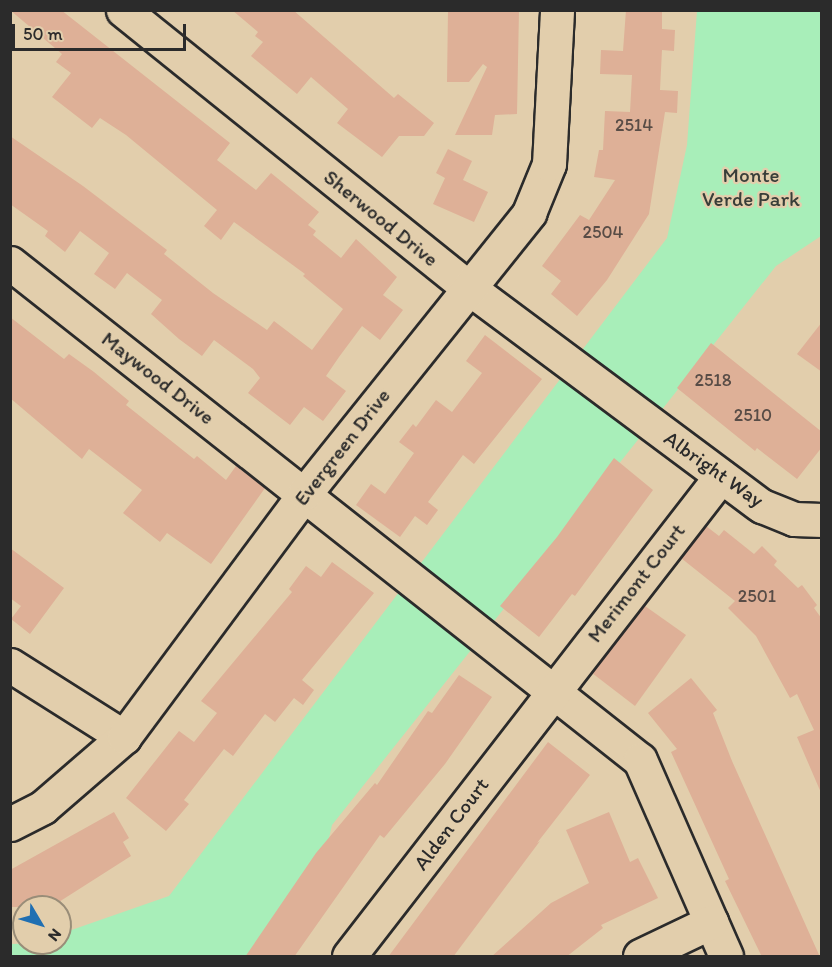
<!DOCTYPE html>
<html>
<head>
<meta charset="utf-8">
<style>
	body { margin:0 }
	#map { position:relative; width:832px; height:967px; overflow:hidden; background:#e2ceac; font-family:Itim,sans-serif }
	div>[style] { position:absolute }
	[style*='--x'] { left:calc(var(--x)*1px); top:calc(var(--y)*1px); width:calc(var(--w)*1px); rotate:calc(var(--a)*1deg) }
	.green>* { inset:0; background:#a8eeb9 }
	.building>* { inset:0; background:#deb097 }
	.roads { filter:drop-shadow(2px 0 #2b2b2b) drop-shadow(-2px 0 #2b2b2b) drop-shadow(0 2px #2b2b2b) drop-shadow(0 -2px #2b2b2b) }
	.minor>* { height:33px; margin:-16.5px; padding:0 16.5px; transform-origin:16.5px; border-radius:16.5px; background:#e2ceac }
	span { translate:-50% -50%; white-space:nowrap; text-align:center; line-height:1.15; -webkit-text-stroke:4.5px #e2ceac; paint-order:stroke }
	.number-label { font-size:18px; color:#584c46 }
	.number-label span { -webkit-text-stroke-width:0 }
	.park-label { font-size:21px; color:#383e39 }
	.street-label { font-size:21px; color:#2b2b2b }
	.frame { position:absolute; inset:0; border:12px solid #2b2b2b; pointer-events:none }
	.north { position:absolute; left:12px; top:895px; width:60px; height:60px; box-sizing:border-box; background:#e2ceac; border:2px solid #998d78; border-radius:50%; rotate:128deg; font-size:16px; font-weight:700; line-height:24px; text-align:center; color:#2b2b2b }
	.north::after { content:''; display:block; margin:auto; width:21px; height:27px; background:#1f6fb2; clip-path:polygon(50% 0,100% 100%,50% 72%,0 100%) }
	.scale { position:absolute; left:12px; top:24px; width:174px; height:27px; box-sizing:border-box; border:3px solid #2b2b2b; border-top:0; padding-left:8px; font-size:18px; line-height:21px; white-space:nowrap; color:#2b2b2b; -webkit-text-stroke:4px #e2ceac; paint-order:stroke }
</style>
</head>
<body>
<div id="map">
	<div class="green">
		<div style="clip-path:polygon(697px 11px,821px 11px,821px 236px,776px 266px,332px 825px,310px 920px,279px 956px,11px 956px,10px 944px,60px 943px,60px 934px,169px 896px,667px 238px,687px 145px)"></div>
	</div>
	<div class="building">
		<div style="clip-path:polygon(10px 10px,61px 10px,230px 143px,217px 160px,256px 190px,271px 173px,319px 212px,308px 225px,316px 231px,313px 235px,341px 258px,356px 239px,397px 277px,383px 295px,403px 310px,380px 340px,362px 326px,339px 357px,326px 376px,346px 391px,323px 421px,304px 407px,290px 425px,248px 393px,260px 378px,253px 369px,214px 340px,202px 356px,179px 339px,151px 314px,162px 300px,127px 273px,115px 289px,94px 274px,109px 253px,80px 231px,65px 252px,45px 236px,48px 231px,10px 204px,10px 136px,83px 186px,167px 250px,164px 254px,213px 293px,267px 330px,274px 321px,312px 350px,343px 309px,303px 276px,305px 274px,234px 222px,221px 240px,204px 226px,217px 210px,126px 135px,100px 118px,92px 128px,52px 97px,71px 73px,56px 62px,62px 54px)"></div>
		<div style="clip-path:polygon(232px 10px,293px 10px,394px 98px,398px 94px,434px 123px,424px 136px,399px 136px,382px 157px,337px 123px,348px 109px,311px 77px,297px 94px,251px 56px,263px 42px,255px 36px,258px 32px)"></div>
		<div style="clip-path:polygon(448px 10px,519px 10px,517px 114px,495px 115px,492px 135px,455px 135px,487px 67px,483px 64px,469px 82px,447px 82px)"></div>
		<div style="clip-path:polygon(626px 10px,662px 10px,662px 29px,675px 30px,674px 51px,662px 50px,660px 90px,678px 91px,677px 113px,665px 112px,649px 214px,607px 280px,577px 316px,551px 294px,561px 281px,542px 266px,580px 215px,589px 220px,615px 180px,594px 177px,599px 150px,603px 150px,605px 111px,630px 112px,632px 75px,600px 74px,601px 50px,623px 51px)"></div>
		<div style="clip-path:polygon(448px 149px,472px 161px,463px 180px,488px 192px,474px 222px,433px 204px,445px 178px,436px 173px)"></div>
		<div style="clip-path:polygon(10px 317px,64px 359px,69px 354px,94px 372px,129px 401px,126px 405px,194px 459px,197px 456px,226px 480px,236px 466px,265px 488px,211px 564px,167px 533px,160px 542px,123px 513px,142px 490px,89px 449px,82px 459px,10px 398px)"></div>
		<div style="clip-path:polygon(822px 322px,822px 372px,797px 354px)"></div>
		<div style="clip-path:polygon(485px 335px,542px 379px,474px 464px,463px 455px,428px 502px,438px 510px,427px 525px,415px 516px,400px 537px,356px 505px,371px 484px,385px 494px,414px 453px,399px 442px,413px 424px,416px 427px,436px 400px,452px 412px,482px 373px,466px 361px)"></div>
		<div style="clip-path:polygon(711px 343px,822px 432px,822px 447px,797px 479px,757px 448px,755px 451px,677px 388px)"></div>
		<div style="clip-path:polygon(614px 458px,653px 490px,575px 596px,572px 594px,539px 637px,500px 606px,557px 537px)"></div>
		<div style="clip-path:polygon(706px 526px,719px 536px,724px 530px,754px 554px,762px 546px,777px 561px,774px 565px,798px 588px,802px 585px,817px 605px,814px 608px,822px 619px,822px 795px,797px 737px,814px 730px,797px 694px,790px 698px,756px 636px,728px 608px,735px 601px,681px 558px)"></div>
		<div style="clip-path:polygon(10px 548px,64px 588px,30px 634px,11px 619px,21px 606px,10px 598px)"></div>
		<div style="clip-path:polygon(332px 562px,374px 593px,302px 680px,314px 690px,303px 705px,294px 698px,275px 722px,265px 714px,233px 756px,224px 749px,184px 800px,189px 804px,166px 831px,126px 798px,179px 731px,194px 742px,217px 713px,201px 701px,292px 592px,289px 589px,306px 566px,321px 577px)"></div>
		<div style="clip-path:polygon(645px 606px,686px 635px,635px 706px,592px 673px)"></div>
		<div style="clip-path:polygon(459px 675px,492px 697px,445px 764px,384px 838px,380px 835px,294px 957px,245px 957px,316px 853px,375px 783px,377px 785px,428px 711px,432px 713px)"></div>
		<div style="clip-path:polygon(691px 678px,717px 710px,713px 713px,732px 761px,820px 957px,762px 957px,725px 881px,729px 879px,671px 752px,677px 749px,648px 713px)"></div>
		<div style="clip-path:polygon(548px 742px,590px 775px,537px 843px,540px 841px,453px 957px,388px 957px)"></div>
		<div style="clip-path:polygon(114px 812px,129px 838px,123px 842px,131px 856px,51px 907px,10px 907px,10px 870px)"></div>
		<div style="clip-path:polygon(609px 812px,630px 862px,638px 858px,658px 898px,601px 925px,603px 928px,566px 957px,491px 957px,551px 903px,589px 883px,566px 830px)"></div>
	</div>
	<div class="roads">
		<div class="minor">
			<div style="--x:123;--y:10;--w:444;--a:38.8"></div>
			<div style="--x:469;--y:288;--w:365;--a:36.7"></div>
			<div style="--x:762;--y:506;--w:35;--a:22"></div>
			<div style="--x:794;--y:519;--w:28;--a:2"></div>
			<div style="--x:10;--y:263;--w:802;--a:38.27"></div>
			<div style="--x:640;--y:760;--w:214;--a:66.3"></div>
			<div style="--x:10;--y:665;--w:135;--a:32.3"></div>
			<div style="--x:10;--y:824;--w:37;--a:-27"></div>
			<div style="--x:43;--y:807;--w:107;--a:-40.8"></div>
			<div style="--x:124;--y:737;--w:304;--a:-53.4"></div>
			<div style="--x:305;--y:493;--w:359;--a:-51.3"></div>
			<div style="--x:529;--y:213;--w:53;--a:-67.8"></div>
			<div style="--x:549;--y:164;--w:154;--a:-87"></div>
			<div style="--x:349;--y:956;--w:607;--a:-52.22"></div>
			<div style="--x:640;--y:956;--w:79;--a:-25.6"></div>
		</div>
	</div>
	<div class="number-label">
		<span style="left:634px;top:125px">2514</span>
		<span style="left:603px;top:232px">2504</span>
		<span style="left:713px;top:380px">2518</span>
		<span style="left:753px;top:415px">2510</span>
		<span style="left:757px;top:596px">2501</span>
	</div>
	<div class="park-label">
		<span style="left:751px;top:187px">Monte<br>Verde Park</span>
	</div>
	<div class="street-label">
		<span style="left:381px;top:218px;rotate:39deg">Sherwood Drive</span>
		<span style="left:158px;top:378px;rotate:38deg">Maywood Drive</span>
		<span style="left:342px;top:447px;rotate:-52deg">Evergreen Drive</span>
		<span style="left:714px;top:469px;rotate:35deg">Albright Way</span>
		<span style="left:636px;top:583px;rotate:-52deg">Merimont Court</span>
		<span style="left:451px;top:824px;rotate:-53deg">Alden Court</span>
	</div>
	<div class="frame"></div>
	<div class="north">N</div>
	<div class="scale">50 m</div>
</div>
</body>
</html>
